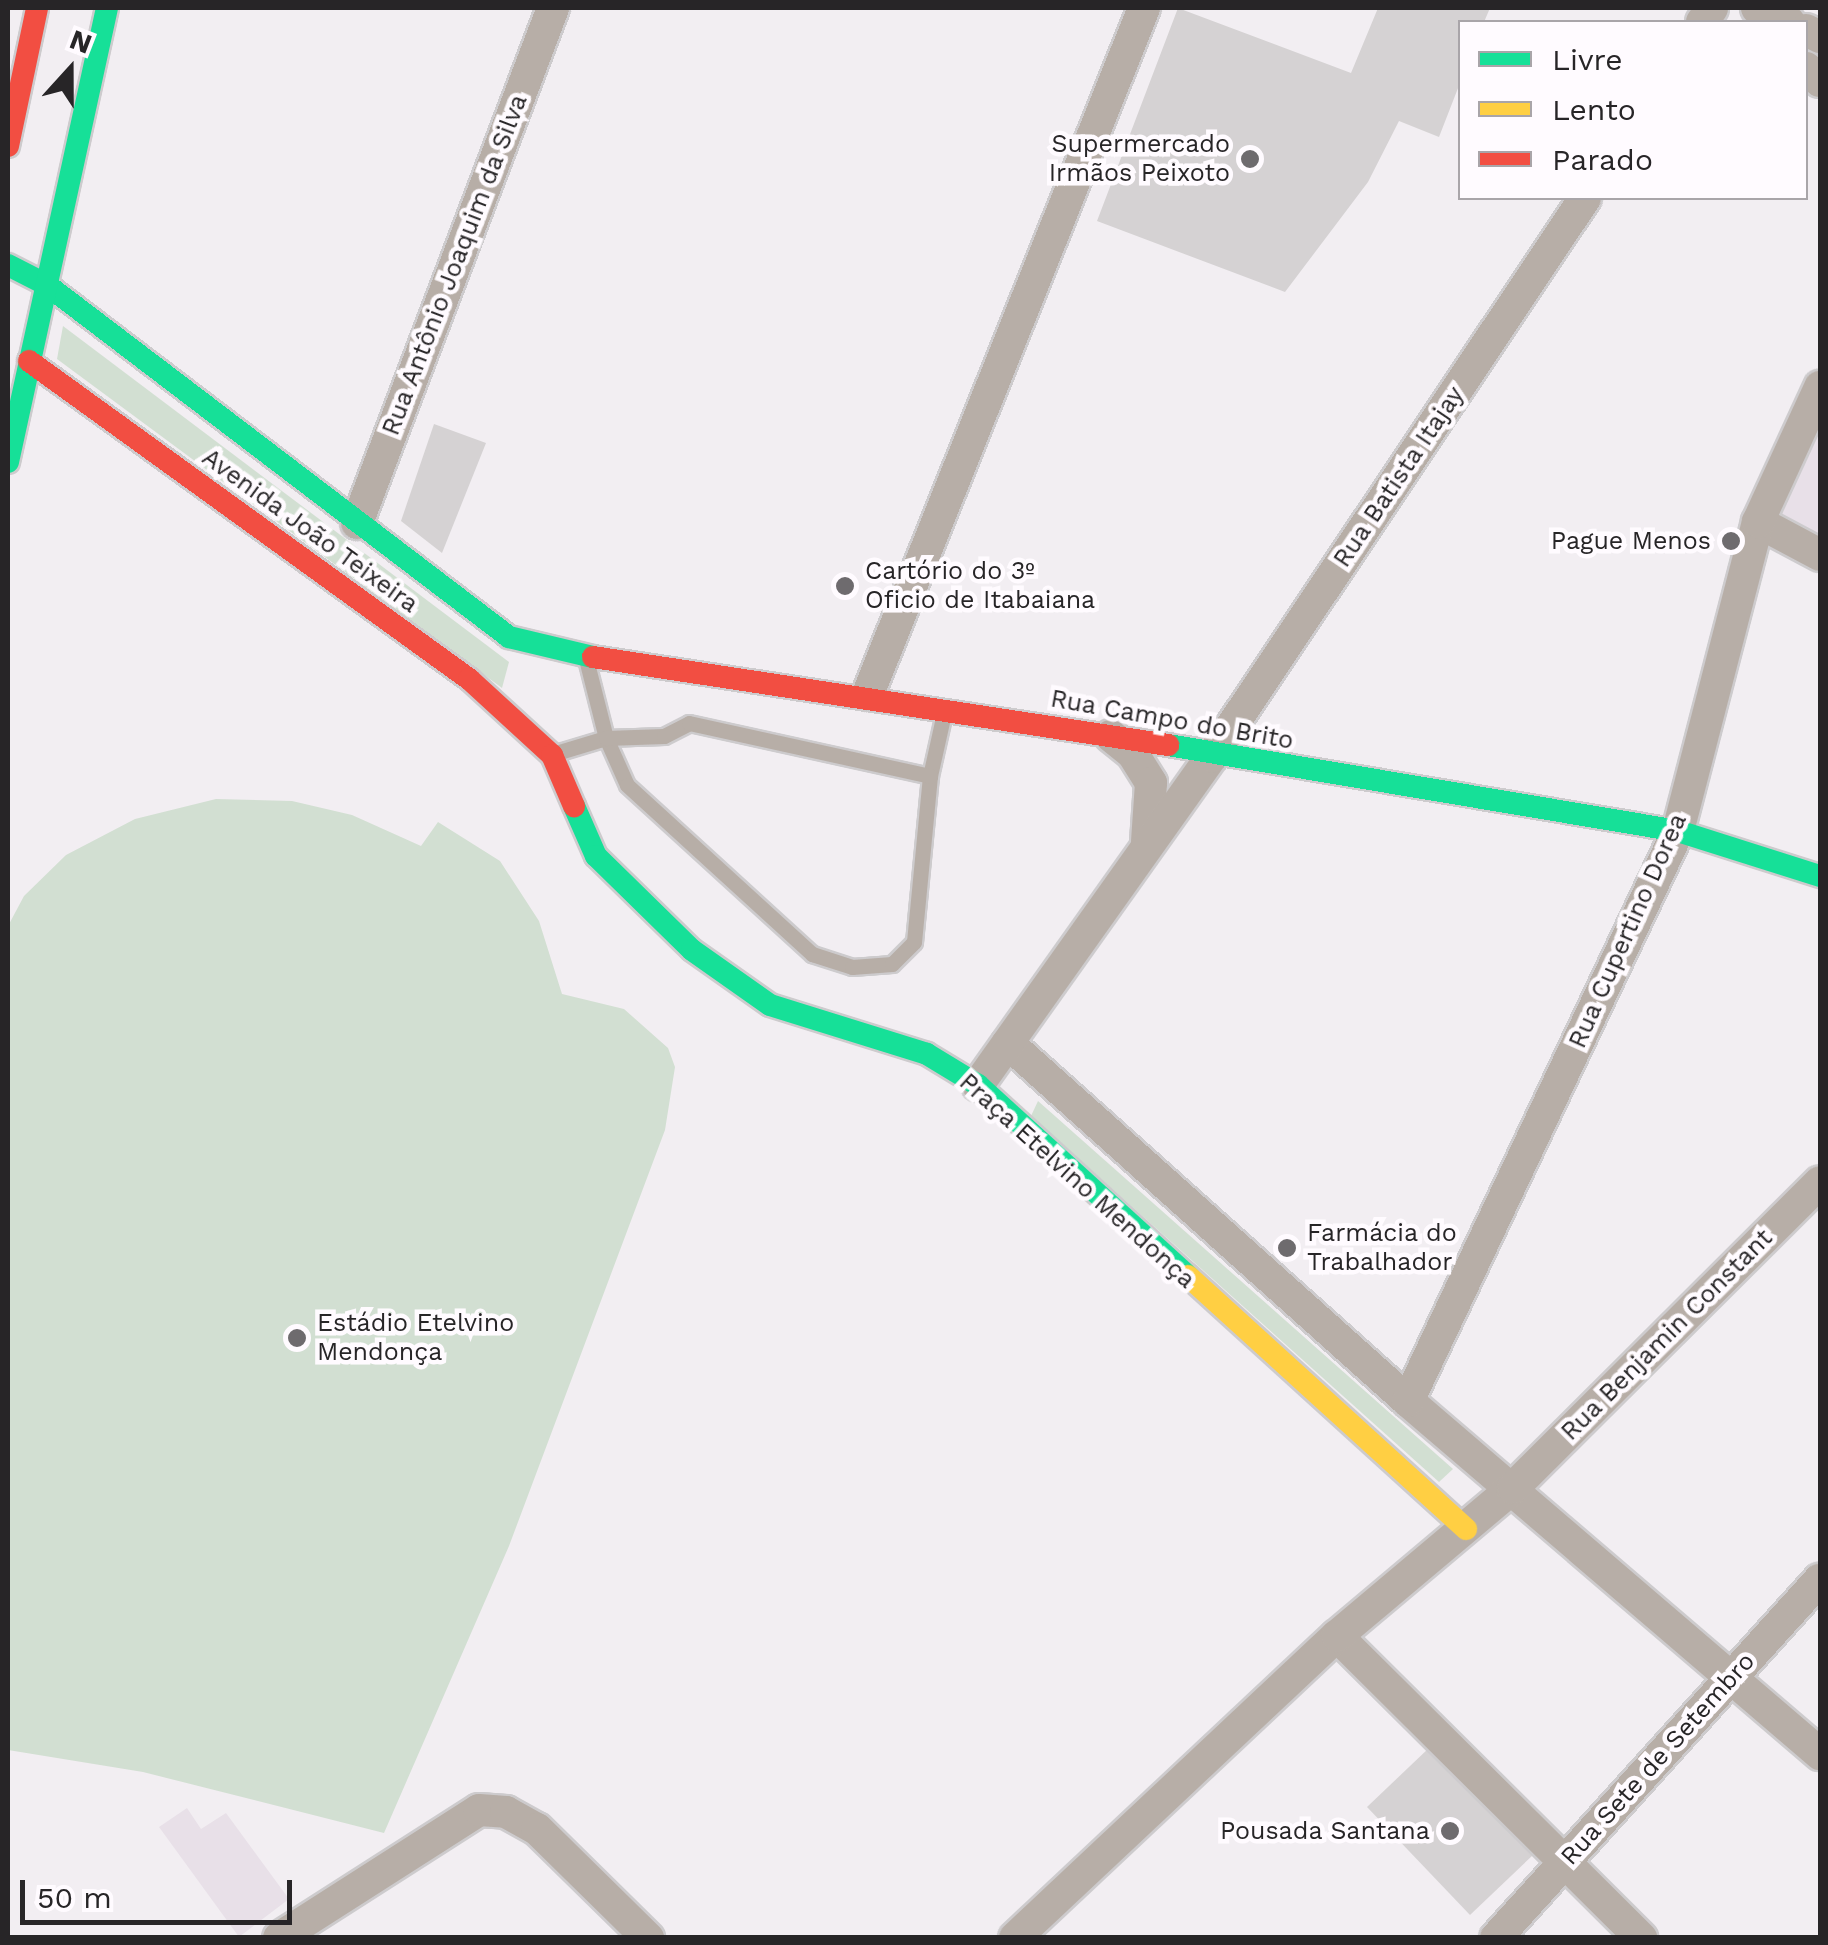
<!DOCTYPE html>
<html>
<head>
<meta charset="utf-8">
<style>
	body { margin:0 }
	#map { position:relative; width:1828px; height:1945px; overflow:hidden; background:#f2eef2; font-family:"Work Sans",sans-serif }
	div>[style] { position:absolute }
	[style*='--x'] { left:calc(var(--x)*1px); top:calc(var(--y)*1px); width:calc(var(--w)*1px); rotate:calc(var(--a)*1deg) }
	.built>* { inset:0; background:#e8e0e8 }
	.green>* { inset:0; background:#d2dfd2 }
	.building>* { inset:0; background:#d5d2d3 }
	.roads { filter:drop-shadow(2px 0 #cdcbcd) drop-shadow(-2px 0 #cdcbcd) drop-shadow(0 2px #cdcbcd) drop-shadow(0 -2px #cdcbcd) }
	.lane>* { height:15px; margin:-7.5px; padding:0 7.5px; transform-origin:7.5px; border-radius:7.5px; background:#b7aea7 }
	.street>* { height:32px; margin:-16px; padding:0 16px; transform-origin:16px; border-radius:16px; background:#b7aea7 }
	.fast>* { height:22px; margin:-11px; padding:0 11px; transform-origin:11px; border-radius:11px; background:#16e098 }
	.slow>* { height:22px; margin:-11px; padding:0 11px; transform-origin:11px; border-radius:11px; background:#ffcf43 }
	.jam>* { height:22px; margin:-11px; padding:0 11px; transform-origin:11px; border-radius:11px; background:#f24e42 }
	.dots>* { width:28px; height:28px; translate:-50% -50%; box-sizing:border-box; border:5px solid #fffbff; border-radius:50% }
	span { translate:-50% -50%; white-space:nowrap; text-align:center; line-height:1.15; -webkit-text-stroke:9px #fffbff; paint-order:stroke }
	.poi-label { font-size:25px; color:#272527 }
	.right { translate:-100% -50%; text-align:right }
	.left { translate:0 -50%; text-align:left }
	.street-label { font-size:25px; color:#272527 }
	.frame { position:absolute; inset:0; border:10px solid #272527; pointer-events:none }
	.legend { position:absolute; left:1458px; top:20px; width:350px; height:180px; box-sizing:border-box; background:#fffbff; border:2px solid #a9a5a9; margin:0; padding:12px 18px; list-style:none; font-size:30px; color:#272527 }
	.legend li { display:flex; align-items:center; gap:20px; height:50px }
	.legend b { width:50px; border:2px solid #a9a5a9 }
	.north { position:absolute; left:20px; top:20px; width:100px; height:100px; -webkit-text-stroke:8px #fffbff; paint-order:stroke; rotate:21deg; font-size:28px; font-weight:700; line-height:40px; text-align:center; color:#272527 }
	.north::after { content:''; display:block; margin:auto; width:35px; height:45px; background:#272527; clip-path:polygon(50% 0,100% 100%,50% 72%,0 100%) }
	.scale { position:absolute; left:20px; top:1880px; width:272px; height:45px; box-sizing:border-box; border:5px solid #272527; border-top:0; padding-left:12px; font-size:30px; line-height:35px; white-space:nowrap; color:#272527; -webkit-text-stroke:8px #fffbff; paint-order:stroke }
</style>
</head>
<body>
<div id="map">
	<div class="built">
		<div style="clip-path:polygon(1820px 417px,1820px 538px,1774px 514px)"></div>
		<div style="clip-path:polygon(187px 1808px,201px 1829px,226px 1813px,289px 1899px,239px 1937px,159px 1827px)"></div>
	</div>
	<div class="green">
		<div style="clip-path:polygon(63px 326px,509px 662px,502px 688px,57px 359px)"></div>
		<div style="clip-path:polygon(216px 799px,292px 801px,352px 815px,421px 846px,438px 822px,500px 861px,539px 921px,562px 994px,624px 1009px,668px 1048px,675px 1067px,665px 1130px,509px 1546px,384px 1833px,143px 1772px,8px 1750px,8px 926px,24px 896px,66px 855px,135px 819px)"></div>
		<div style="clip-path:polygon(1038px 1101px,1453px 1469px,1439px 1482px,1031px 1116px)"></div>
	</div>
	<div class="building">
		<div style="clip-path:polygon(1178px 8px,1351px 73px,1378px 8px,1490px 8px,1484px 22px,1460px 22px,1460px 83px,1439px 137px,1399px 121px,1368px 182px,1285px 292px,1097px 221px)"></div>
		<div style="clip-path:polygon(434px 424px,486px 443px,442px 553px,401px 521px)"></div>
		<div style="clip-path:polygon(1430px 1747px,1533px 1855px,1470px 1915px,1367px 1807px)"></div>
	</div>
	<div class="roads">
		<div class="lane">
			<div style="--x:587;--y:663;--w:77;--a:75.8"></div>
			<div style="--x:606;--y:738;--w:51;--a:65.9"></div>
			<div style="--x:627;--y:785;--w:251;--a:42.4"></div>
			<div style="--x:812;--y:954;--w:42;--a:18"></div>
			<div style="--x:852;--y:967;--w:40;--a:-4.3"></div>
			<div style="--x:892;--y:964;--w:31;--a:-45"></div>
			<div style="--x:914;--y:942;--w:167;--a:-84.5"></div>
			<div style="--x:930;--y:776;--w:65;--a:-77.5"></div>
			<div style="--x:556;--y:753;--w:52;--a:-16.7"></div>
			<div style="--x:606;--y:738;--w:58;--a:-2"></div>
			<div style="--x:664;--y:736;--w:28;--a:-27"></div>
			<div style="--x:689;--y:723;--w:247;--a:12.4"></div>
		</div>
		<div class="street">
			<div style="--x:1757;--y:8;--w:35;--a:24"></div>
			<div style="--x:1702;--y:22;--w:17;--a:-54"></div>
			<div style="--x:1806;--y:30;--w:16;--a:27"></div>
			<div style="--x:1806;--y:68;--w:19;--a:43"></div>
			<div style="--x:1758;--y:522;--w:70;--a:28"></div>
			<div style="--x:357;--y:523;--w:551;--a:-69.16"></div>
			<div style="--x:868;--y:694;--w:739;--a:-68.08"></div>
			<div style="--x:1111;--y:736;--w:28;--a:39"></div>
			<div style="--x:1133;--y:754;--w:34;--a:58"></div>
			<div style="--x:1151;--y:783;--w:59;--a:93.9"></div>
			<div style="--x:1008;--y:1043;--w:537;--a:41.83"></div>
			<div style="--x:1408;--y:1401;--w:543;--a:40.59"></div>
			<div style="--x:978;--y:1085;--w:404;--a:-54.6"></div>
			<div style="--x:1212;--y:756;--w:671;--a:-56.24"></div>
			<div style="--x:1408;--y:1401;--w:631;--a:-64.65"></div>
			<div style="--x:1678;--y:831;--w:319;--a:-75.5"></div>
			<div style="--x:1758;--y:522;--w:149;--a:-65.3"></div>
			<div style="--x:1337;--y:1636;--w:429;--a:44.8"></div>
			<div style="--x:279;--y:1938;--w:237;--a:-32.6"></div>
			<div style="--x:479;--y:1810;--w:27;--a:4"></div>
			<div style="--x:506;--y:1812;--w:35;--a:29"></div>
			<div style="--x:537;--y:1829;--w:156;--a:44.5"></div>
			<div style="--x:1015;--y:1938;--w:441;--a:-43.2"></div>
			<div style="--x:1337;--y:1636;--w:230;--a:-40.1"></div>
			<div style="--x:1513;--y:1488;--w:433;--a:-44.9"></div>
			<div style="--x:1496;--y:1938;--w:483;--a:-47.9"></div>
		</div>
		<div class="fast">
			<div style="--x:8;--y:265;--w:44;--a:27.1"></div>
			<div style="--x:47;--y:285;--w:581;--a:37.3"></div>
			<div style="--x:509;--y:637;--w:86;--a:13.4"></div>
			<div style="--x:8;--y:462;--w:465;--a:-77.7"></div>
			<div style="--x:1168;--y:745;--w:517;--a:9.57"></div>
			<div style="--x:1678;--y:831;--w:149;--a:17.6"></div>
			<div style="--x:574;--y:806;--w:55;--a:66.3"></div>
			<div style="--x:596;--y:856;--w:134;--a:44.4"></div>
			<div style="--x:692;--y:950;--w:95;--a:35.2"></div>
			<div style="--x:770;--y:1005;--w:164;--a:17.3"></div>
			<div style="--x:927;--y:1054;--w:60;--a:31.3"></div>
			<div style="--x:978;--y:1085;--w:284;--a:42.3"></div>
		</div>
		<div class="slow">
			<div style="--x:1188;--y:1276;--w:376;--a:42.3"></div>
		</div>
		<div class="jam">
			<div style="--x:8;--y:146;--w:141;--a:-78.1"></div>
			<div style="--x:29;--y:361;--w:543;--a:35.86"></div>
			<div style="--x:469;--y:679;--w:113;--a:42.5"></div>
			<div style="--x:552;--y:755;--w:56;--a:66.7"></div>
			<div style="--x:593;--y:657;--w:582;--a:8.7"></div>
		</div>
	</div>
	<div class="dots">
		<div style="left:1250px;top:159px;background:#6e6b6e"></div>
		<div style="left:1731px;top:541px;background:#6e6b6e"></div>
		<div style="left:845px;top:586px;background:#6e6b6e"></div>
		<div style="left:1287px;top:1248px;background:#6e6b6e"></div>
		<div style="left:297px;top:1338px;background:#6e6b6e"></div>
		<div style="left:1450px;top:1831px;background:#6e6b6e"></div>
	</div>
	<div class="poi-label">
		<span class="right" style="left:1230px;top:159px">Supermercado<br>Irmãos Peixoto</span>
		<span class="right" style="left:1711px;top:541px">Pague Menos</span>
		<span class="left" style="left:865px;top:586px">Cartório do 3º<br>Oficio de Itabaiana</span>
		<span class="left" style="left:1307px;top:1248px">Farmácia do<br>Trabalhador</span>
		<span class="left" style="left:317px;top:1338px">Estádio Etelvino<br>Mendonça</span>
		<span class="right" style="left:1430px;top:1831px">Pousada Santana</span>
	</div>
	<div class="street-label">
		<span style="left:455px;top:265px;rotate:-69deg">Rua Antônio Joaquim da Silva</span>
		<span style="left:1399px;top:477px;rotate:-56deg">Rua Batista Itajay</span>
		<span style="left:310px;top:531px;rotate:36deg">Avenida João Teixeira</span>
		<span style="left:1172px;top:720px;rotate:10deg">Rua Campo do Brito</span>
		<span style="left:1628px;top:931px;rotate:-66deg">Rua Cupertino Dorea</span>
		<span style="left:1077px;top:1181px;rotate:42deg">Praça Etelvino Mendonça</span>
		<span style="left:1667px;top:1335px;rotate:-45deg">Rua Benjamin Constant</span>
		<span style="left:1658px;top:1759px;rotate:-48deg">Rua Sete de Setembro</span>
	</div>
	<div class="frame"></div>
	<ul class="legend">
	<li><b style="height:12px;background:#16e098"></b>Livre</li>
	<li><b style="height:12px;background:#ffcf43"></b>Lento</li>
	<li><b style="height:12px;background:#f24e42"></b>Parado</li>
	</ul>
	<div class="north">N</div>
	<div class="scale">50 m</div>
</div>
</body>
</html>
